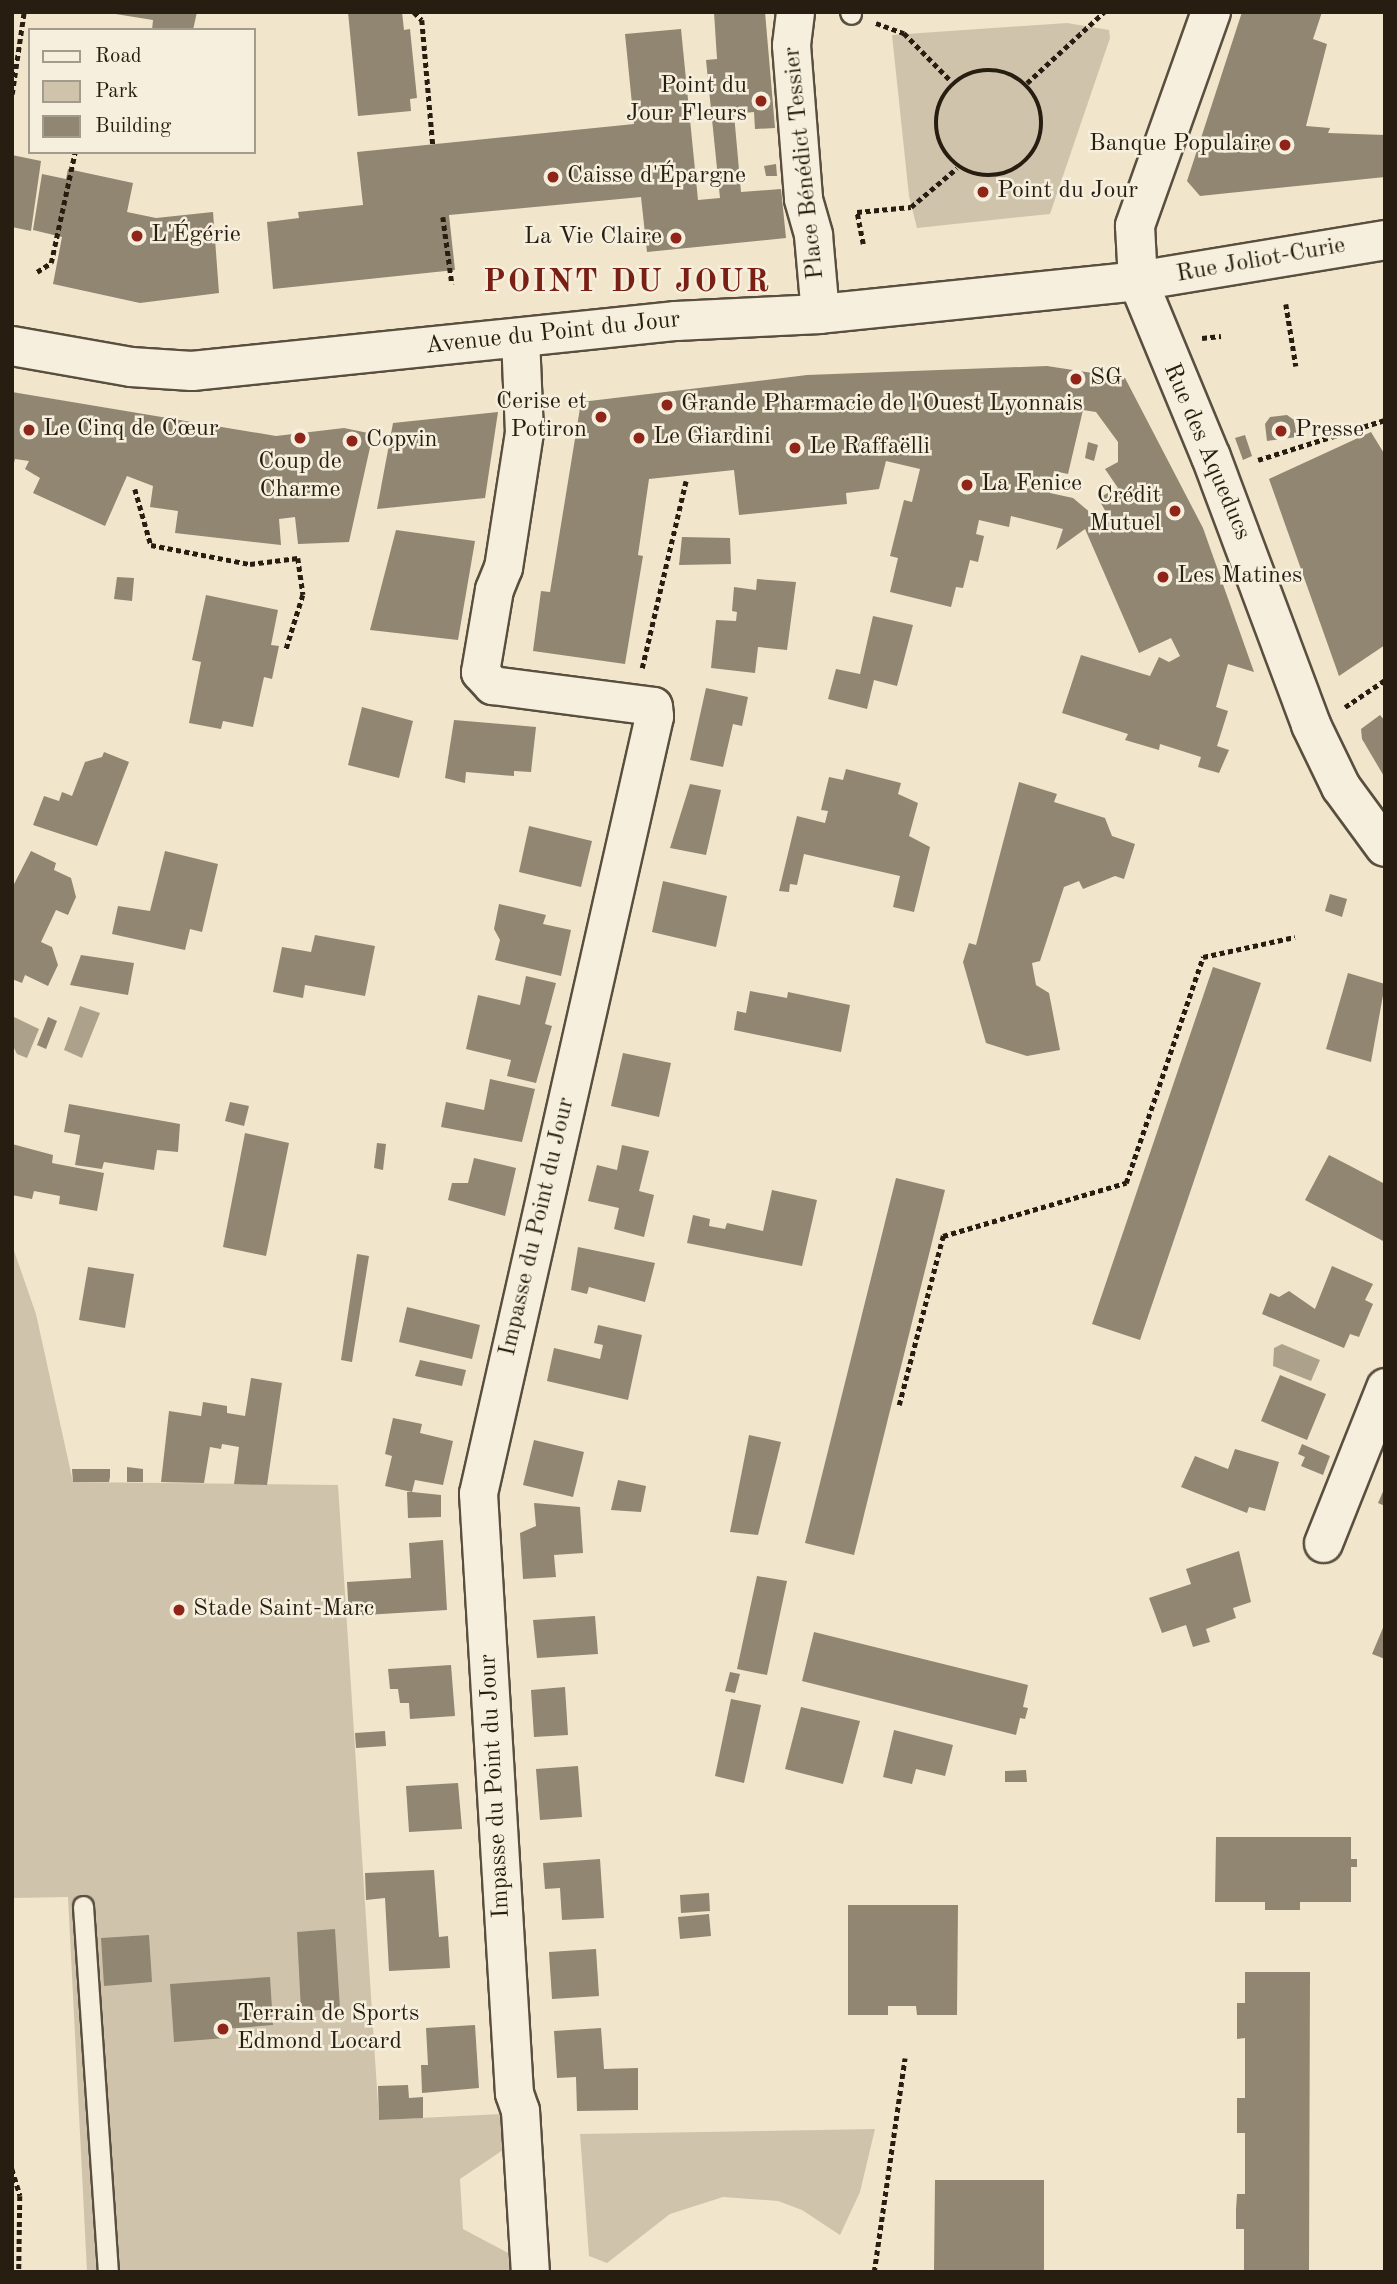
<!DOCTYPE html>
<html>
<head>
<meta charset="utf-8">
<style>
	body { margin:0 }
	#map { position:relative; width:1397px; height:2284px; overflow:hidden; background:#f1e6cb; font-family:"Old Standard TT",serif }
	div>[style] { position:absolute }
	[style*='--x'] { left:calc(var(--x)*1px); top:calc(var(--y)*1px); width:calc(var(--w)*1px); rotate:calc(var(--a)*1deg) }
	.green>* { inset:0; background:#cfc4ab }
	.water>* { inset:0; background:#aca28b }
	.building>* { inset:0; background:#908671 }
	.path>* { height:4.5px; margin-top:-2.25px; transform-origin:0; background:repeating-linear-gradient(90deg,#271d10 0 5px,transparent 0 8.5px) }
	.path>.ring { margin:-2.25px; padding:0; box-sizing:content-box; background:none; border:4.5px solid #271d10; border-radius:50% }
	.roads { filter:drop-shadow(2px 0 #5a4f3f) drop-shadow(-2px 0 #5a4f3f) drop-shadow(0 2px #5a4f3f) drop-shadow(0 -2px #5a4f3f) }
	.lane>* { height:19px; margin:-9.5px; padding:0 9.5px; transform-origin:9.5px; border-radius:9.5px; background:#f6efdd }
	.street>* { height:37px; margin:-18.5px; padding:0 18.5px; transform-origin:18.5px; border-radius:18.5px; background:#f6efdd }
	.secondary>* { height:38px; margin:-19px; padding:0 19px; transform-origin:19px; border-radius:19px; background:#f6efdd }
	.dots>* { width:19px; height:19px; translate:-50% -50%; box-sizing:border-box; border:4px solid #f6efdd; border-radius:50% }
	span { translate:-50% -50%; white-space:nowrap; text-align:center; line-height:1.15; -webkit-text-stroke:5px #f6efdd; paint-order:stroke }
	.poi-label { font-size:24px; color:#271d10 }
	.right { translate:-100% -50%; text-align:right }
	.left { translate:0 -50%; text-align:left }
	.street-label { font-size:24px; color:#271d10 }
	.district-label { font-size:32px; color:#7a1f14; font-weight:700; letter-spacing:2px }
	.frame { position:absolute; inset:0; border:14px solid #271d10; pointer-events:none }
	.legend { position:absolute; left:28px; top:28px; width:228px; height:126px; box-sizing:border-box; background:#f6efdd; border:2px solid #a39b8b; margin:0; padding:9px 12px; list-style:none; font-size:21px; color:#271d10 }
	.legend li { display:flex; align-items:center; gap:14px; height:35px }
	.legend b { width:35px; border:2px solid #a39b8b }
</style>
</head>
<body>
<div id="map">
	<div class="green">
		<div style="clip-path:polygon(1067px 23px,1109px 30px,1110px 38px,1050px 214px,917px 228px,909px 196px,892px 35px)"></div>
		<div style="clip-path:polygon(12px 1245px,36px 1314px,73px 1482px,338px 1485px,379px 2120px,501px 2114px,503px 2150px,460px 2179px,463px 2229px,510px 2254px,511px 2272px,87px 2272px,68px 1897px,12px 1898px)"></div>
		<div style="clip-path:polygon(875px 2129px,860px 2192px,840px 2235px,802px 2210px,778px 2201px,723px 2197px,670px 2214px,607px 2263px,589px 2256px,580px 2134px)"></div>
	</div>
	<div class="water">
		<div style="clip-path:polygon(80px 1006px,100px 1013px,82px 1058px,64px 1050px)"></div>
		<div style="clip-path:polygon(12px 1016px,39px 1029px,27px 1058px,17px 1054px,12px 1044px)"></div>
		<div style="clip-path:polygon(1282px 1344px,1320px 1360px,1311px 1381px,1273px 1366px,1274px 1348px)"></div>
	</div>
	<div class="building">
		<div style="clip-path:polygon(103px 12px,197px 12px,193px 30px,152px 30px,153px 20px)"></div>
		<div style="clip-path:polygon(348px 12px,402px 12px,404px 30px,410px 29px,417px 98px,410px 99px,411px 111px,358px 116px)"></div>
		<div style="clip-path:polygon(714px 12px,765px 12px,775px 128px,755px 129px,754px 112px,734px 114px,741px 192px,781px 189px,786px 238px,647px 252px,641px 197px,492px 211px,449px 215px,455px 270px,273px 289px,267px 222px,299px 218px,298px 212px,363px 205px,357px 152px,634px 124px,625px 34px,681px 29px,698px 200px,720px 198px,706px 60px,717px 59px)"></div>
		<div style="clip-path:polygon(1242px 12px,1322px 12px,1313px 39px,1327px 44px,1306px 126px,1330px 128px,1328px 133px,1385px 135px,1385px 177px,1200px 196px,1187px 181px)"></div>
		<div style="clip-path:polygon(12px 155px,41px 161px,31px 231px,12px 227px)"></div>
		<div style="clip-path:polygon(776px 164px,777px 176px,766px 176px,764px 166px)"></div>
		<div style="clip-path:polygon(68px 169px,133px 183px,127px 212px,156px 218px,213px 212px,219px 293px,140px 303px,53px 284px,62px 237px,33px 230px,42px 174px,66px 179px)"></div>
		<div style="clip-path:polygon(evenodd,1047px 366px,1125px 378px,1203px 528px,1254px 672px,1228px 664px,1216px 707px,1228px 711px,1217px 746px,1229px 750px,1219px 773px,1198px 767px,1201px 757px,1160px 744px,1159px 750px,1125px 740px,1128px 734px,1062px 713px,1081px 655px,1150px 676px,1159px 657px,1169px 662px,1180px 656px,1171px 638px,1139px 653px,1085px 529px,1056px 550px,1063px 529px,1011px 516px,1009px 527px,979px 520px,976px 534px,984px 536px,978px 562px,970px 560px,963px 588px,956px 587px,951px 607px,890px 592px,898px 558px,890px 556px,904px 500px,912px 502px,920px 469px,886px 461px,879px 489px,846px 493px,847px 504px,739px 515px,734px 470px,649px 479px,638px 555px,643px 556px,625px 664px,533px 651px,541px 591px,550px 592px,581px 402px,807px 375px,1047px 366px,1083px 410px,1096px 412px,1118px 442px,1118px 462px,1105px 469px,1118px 488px,1098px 498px,1107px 514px,1098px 519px,1073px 498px,1050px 493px,1054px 471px,1068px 474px,1083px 410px)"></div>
		<div style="clip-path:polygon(12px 392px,276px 436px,344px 428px,373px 434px,349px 542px,298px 544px,295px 517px,279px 519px,281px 545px,175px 533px,178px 511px,150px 507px,153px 486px,127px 476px,105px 526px,33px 493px,40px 478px,25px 469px,29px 461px,15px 459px,12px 470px)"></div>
		<div style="clip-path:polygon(498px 412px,485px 498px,377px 509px,393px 423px)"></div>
		<div style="clip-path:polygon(1287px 415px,1294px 420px,1297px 437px,1267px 441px,1265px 424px,1270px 417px)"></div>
		<div style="clip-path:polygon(1371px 432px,1385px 455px,1385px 645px,1339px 676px,1269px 479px)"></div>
		<div style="clip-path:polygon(1245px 435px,1252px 456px,1243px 460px,1235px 438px)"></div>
		<div style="clip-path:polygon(1088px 442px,1098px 445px,1094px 461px,1085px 458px)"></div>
		<div style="clip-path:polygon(396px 530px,475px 541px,458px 640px,370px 630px)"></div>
		<div style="clip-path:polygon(682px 537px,730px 538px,731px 564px,679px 565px)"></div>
		<div style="clip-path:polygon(117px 577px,134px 578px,132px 601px,114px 599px)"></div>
		<div style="clip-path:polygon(757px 579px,796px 582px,787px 650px,758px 647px,755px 673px,711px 668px,716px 620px,736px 621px,737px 612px,732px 611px,734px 587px,756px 590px)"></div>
		<div style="clip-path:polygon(206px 595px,278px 610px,271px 645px,279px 646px,272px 679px,264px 677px,253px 727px,223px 721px,221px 729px,189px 723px,201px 662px,192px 660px)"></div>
		<div style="clip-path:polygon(873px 616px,913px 625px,897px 686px,874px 680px,867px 709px,828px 699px,836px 669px,860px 674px)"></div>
		<div style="clip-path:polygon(706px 688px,748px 697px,742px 726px,733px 724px,723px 767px,690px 760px)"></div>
		<div style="clip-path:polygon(362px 707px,413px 721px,399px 778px,348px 765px)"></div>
		<div style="clip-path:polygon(1380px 715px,1385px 721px,1385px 778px,1362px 739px,1361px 729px)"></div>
		<div style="clip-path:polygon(454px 720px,536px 727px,531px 772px,514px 771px,514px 776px,466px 772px,465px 783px,445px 778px)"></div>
		<div style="clip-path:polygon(104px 752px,129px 762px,97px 846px,33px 825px,44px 796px,59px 801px,62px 792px,72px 796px,85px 762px,102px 757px)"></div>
		<div style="clip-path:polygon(846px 769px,901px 783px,898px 794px,918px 803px,909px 836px,930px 847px,914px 912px,893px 907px,900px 876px,804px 854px,797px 885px,790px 884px,789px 892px,779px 891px,797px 816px,825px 823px,828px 811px,821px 810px,829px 777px,843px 780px)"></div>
		<div style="clip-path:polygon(1019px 782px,1057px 794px,1054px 802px,1105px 818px,1112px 836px,1135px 844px,1124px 879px,1115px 876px,1083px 889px,1079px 881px,1064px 887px,1040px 961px,1032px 963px,1036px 985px,1049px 993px,1060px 1050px,1027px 1056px,986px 1043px,963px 962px,969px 943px,976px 945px)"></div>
		<div style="clip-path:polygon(690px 784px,721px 790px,706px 855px,670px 848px)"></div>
		<div style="clip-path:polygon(529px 826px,592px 841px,581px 887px,519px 872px)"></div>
		<div style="clip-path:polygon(31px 851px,56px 863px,54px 870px,71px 878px,76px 897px,68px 915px,56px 910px,41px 942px,52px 947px,58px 965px,48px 986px,25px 975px,22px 983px,12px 979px,12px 888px)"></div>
		<div style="clip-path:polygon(165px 851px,218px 864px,202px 932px,190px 929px,185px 950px,112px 934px,118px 906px,150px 911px)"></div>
		<div style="clip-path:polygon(663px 881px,727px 896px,716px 947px,652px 932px)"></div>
		<div style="clip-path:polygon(1330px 894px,1347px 899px,1342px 917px,1325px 911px)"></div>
		<div style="clip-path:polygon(499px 904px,546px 915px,543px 924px,571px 930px,561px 976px,495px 960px,500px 940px,494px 929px)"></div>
		<div style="clip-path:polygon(315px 935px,375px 946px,365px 996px,305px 985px,303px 998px,273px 992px,282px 947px,311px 952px)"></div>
		<div style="clip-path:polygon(81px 955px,134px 963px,128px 995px,70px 985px)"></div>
		<div style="clip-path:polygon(1213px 967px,1261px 983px,1140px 1340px,1092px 1324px)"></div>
		<div style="clip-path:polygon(1348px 973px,1385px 984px,1371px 1062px,1326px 1049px)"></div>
		<div style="clip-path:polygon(526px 976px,556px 983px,545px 1024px,552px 1026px,536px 1083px,507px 1076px,511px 1060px,466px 1049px,478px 995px,520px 1005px)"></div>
		<div style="clip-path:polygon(750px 991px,787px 998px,788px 992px,850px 1005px,841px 1052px,734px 1030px,737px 1011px,746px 1013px)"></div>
		<div style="clip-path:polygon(48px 1017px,57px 1021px,46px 1049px,37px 1045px)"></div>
		<div style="clip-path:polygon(623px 1053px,671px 1063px,659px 1117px,611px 1106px)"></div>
		<div style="clip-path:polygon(490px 1079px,535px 1089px,522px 1142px,441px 1127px,446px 1102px,484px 1110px)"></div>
		<div style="clip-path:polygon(230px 1102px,249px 1106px,244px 1126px,225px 1121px)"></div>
		<div style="clip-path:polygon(69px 1104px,180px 1124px,178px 1152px,157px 1150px,154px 1170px,104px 1162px,102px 1169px,75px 1165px,80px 1135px,64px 1132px)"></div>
		<div style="clip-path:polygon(245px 1133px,289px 1143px,266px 1256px,223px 1247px)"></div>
		<div style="clip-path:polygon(377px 1143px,386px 1144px,383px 1170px,374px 1168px)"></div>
		<div style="clip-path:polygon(12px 1144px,53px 1155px,52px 1163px,104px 1173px,97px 1211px,59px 1204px,60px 1196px,34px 1191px,32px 1199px,12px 1195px)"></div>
		<div style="clip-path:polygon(622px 1145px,649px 1151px,639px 1191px,654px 1195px,644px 1237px,614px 1229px,619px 1208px,588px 1201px,597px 1165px,617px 1170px)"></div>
		<div style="clip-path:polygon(1329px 1155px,1385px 1184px,1385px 1242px,1305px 1200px)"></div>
		<div style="clip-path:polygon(474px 1158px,516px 1168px,505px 1216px,448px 1200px,452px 1183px,468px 1183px)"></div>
		<div style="clip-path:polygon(896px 1178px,945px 1190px,854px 1555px,805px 1543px)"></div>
		<div style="clip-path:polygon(772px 1190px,817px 1200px,802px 1266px,687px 1243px,693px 1215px,710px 1219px,709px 1226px,725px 1229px,727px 1223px,763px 1231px)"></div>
		<div style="clip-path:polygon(578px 1247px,655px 1263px,645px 1302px,589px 1287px,587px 1294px,571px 1290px)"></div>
		<div style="clip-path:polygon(357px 1254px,369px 1256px,352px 1362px,341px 1360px)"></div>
		<div style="clip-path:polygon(1332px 1266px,1373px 1284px,1365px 1300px,1373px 1304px,1359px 1337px,1350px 1334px,1344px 1348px,1262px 1314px,1270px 1293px,1279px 1297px,1289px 1291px,1315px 1309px)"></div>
		<div style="clip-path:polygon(88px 1267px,134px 1274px,125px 1328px,79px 1320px)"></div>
		<div style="clip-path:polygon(407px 1307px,480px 1325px,472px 1359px,399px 1342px)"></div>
		<div style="clip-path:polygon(598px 1325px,642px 1335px,628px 1400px,547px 1381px,554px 1348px,600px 1359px,603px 1345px,594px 1343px)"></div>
		<div style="clip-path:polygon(420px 1360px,466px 1370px,462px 1386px,415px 1376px)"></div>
		<div style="clip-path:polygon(1280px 1375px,1326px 1394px,1307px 1440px,1261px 1421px)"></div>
		<div style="clip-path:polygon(251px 1378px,282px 1383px,267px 1485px,234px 1484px,239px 1447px,222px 1444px,221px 1449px,210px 1447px,204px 1483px,161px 1482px,169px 1411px,201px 1416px,203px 1402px,227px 1406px,227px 1413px,245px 1416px)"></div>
		<div style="clip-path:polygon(393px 1418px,422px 1424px,420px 1433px,453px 1441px,443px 1485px,415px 1480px,412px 1492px,441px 1495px,441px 1517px,408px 1518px,407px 1492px,412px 1492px,385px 1486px,392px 1456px,385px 1454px)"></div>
		<div style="clip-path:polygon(749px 1435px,781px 1442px,758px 1535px,730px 1532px)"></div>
		<div style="clip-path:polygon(534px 1440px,584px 1452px,573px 1497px,523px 1485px)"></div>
		<div style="clip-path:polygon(1302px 1444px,1330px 1456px,1323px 1475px,1301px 1466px,1305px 1457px,1298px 1454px)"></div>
		<div style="clip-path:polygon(1235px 1449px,1279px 1462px,1265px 1511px,1249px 1507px,1247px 1513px,1181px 1487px,1195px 1456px,1228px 1469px)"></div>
		<div style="clip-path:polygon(127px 1467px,143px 1469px,143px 1482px,127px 1482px)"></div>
		<div style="clip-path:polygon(72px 1469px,110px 1469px,110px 1477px,109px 1482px,73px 1482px)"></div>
		<div style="clip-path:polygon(618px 1480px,646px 1486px,641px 1512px,611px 1510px)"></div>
		<div style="clip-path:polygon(1385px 1487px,1385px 1506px,1378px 1503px)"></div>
		<div style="clip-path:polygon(534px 1503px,580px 1507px,583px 1553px,554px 1555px,556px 1577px,523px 1579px,520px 1533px,536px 1526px)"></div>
		<div style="clip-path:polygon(443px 1540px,447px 1610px,349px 1616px,347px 1582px,411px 1578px,409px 1543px)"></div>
		<div style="clip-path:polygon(1239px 1551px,1251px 1602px,1233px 1608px,1236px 1618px,1206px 1629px,1210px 1642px,1193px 1647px,1186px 1625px,1162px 1633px,1149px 1598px,1191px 1584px,1186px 1569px)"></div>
		<div style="clip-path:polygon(757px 1576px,787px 1581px,767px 1675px,737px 1669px)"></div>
		<div style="clip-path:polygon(595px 1616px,598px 1654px,537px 1658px,533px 1620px)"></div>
		<div style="clip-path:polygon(1385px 1623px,1385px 1659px,1372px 1654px)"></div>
		<div style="clip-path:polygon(814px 1632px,1028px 1685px,1023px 1707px,1028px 1708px,1025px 1719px,1020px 1718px,1016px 1735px,802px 1681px)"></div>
		<div style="clip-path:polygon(451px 1665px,455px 1716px,410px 1719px,409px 1703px,400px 1703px,398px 1689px,390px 1689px,388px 1669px)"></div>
		<div style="clip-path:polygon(730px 1672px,740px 1674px,735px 1693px,725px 1691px)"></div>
		<div style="clip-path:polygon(565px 1687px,568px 1735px,534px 1737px,531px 1690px)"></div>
		<div style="clip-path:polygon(731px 1699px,761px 1705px,744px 1783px,715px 1776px)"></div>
		<div style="clip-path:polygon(801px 1707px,860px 1721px,843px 1784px,785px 1769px)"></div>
		<div style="clip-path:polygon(894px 1730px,953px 1745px,945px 1776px,916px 1769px,912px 1784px,883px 1777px)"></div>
		<div style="clip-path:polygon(385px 1731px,386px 1746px,356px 1748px,355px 1733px)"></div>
		<div style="clip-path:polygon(578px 1766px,582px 1817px,540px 1820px,536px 1769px)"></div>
		<div style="clip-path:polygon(1026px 1770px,1027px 1782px,1005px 1782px,1005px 1771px)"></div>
		<div style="clip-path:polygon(458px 1783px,462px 1829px,409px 1832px,406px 1786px)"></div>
		<div style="clip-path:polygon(1216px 1837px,1351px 1837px,1351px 1859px,1357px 1859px,1357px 1867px,1351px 1867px,1351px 1902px,1300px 1902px,1300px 1910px,1265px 1910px,1265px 1902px,1215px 1902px)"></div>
		<div style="clip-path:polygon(600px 1859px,604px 1918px,562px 1920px,560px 1888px,545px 1889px,543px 1863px)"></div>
		<div style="clip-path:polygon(434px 1870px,439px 1937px,448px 1936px,450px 1968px,389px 1971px,385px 1898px,366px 1900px,365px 1873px)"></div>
		<div style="clip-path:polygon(709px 1893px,710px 1911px,681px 1913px,680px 1895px)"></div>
		<div style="clip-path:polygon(848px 1905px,958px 1905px,957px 2015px,917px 2015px,916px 2006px,888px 2006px,888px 2015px,848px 2015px)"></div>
		<div style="clip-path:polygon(709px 1914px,711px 1936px,680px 1939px,678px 1917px)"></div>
		<div style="clip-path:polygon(335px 1929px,340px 2009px,301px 2011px,297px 1932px)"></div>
		<div style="clip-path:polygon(149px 1935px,152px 1982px,104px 1986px,101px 1938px)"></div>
		<div style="clip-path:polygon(596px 1949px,599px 1996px,552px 1999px,549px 1952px)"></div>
		<div style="clip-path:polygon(1245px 1972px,1310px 1972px,1309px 2272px,1244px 2272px,1244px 2229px,1236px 2229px,1236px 2210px,1237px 2194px,1245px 2194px,1245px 2133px,1237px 2133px,1237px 2098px,1245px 2098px,1245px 2038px,1237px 2039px,1237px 2003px,1245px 2003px)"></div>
		<div style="clip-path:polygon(270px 1977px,273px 2025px,225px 2029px,226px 2038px,174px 2042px,170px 1984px)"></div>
		<div style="clip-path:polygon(475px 2025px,479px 2088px,422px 2093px,421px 2065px,428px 2065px,426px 2028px)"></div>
		<div style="clip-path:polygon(601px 2028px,604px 2069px,638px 2068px,638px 2110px,577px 2111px,576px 2077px,557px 2078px,554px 2031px)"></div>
		<div style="clip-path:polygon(408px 2085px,409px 2098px,423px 2097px,423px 2118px,379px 2120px,378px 2086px)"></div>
		<div style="clip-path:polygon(935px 2180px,1044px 2180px,1044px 2272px,934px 2272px)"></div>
	</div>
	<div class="path">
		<div style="--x:414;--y:12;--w:11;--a:45"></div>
		<div style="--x:422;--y:20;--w:125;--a:85"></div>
		<div style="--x:876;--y:23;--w:30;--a:20"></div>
		<div style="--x:904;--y:33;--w:67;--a:45.6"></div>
		<div class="ring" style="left:936px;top:70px;width:101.5px;height:101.5px"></div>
		<div style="--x:1027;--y:83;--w:105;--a:-42.7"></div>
		<div style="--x:12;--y:94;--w:83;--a:-81.7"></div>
		<div style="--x:443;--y:217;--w:68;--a:82.3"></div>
		<div style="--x:863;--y:244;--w:33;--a:-101"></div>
		<div style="--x:857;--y:212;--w:54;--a:-5.3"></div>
		<div style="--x:911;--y:207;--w:60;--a:-40.3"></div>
		<div style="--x:37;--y:272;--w:17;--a:-33"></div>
		<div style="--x:51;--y:263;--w:114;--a:-77.8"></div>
		<div style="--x:1286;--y:304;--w:63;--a:80.8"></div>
		<div style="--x:1202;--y:338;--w:19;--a:-6"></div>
		<div style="--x:1258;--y:460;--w:133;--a:-17.5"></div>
		<div style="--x:135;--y:489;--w:58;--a:74.1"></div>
		<div style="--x:151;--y:545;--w:101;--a:10.9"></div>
		<div style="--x:250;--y:564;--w:48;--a:-7.1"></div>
		<div style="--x:298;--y:558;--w:37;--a:82"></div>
		<div style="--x:303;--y:595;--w:58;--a:107.2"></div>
		<div style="--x:642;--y:668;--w:192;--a:-76.8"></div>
		<div style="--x:1345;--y:707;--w:48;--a:-34"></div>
		<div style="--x:899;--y:1405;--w:175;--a:-75.4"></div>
		<div style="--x:943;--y:1236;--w:191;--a:-16.2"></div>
		<div style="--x:1126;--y:1183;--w:239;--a:-71.2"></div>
		<div style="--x:1203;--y:957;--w:94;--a:-12.3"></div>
		<div style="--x:12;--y:2169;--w:28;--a:73"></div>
		<div style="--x:20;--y:2196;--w:76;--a:90.8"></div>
		<div style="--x:874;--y:2272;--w:216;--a:-81.8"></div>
	</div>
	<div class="roads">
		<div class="lane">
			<div style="--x:850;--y:12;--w:2;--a:63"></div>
			<div style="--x:83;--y:1906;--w:367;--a:86.1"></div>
		</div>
		<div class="street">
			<div style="--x:795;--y:12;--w:33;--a:97"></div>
			<div style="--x:791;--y:45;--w:154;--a:85.5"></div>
			<div style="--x:803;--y:199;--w:37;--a:74"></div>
			<div style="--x:813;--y:235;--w:79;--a:84.9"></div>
			<div style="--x:520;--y:337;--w:95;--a:87.6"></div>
			<div style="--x:524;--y:432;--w:137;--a:98.8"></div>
			<div style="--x:503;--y:567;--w:24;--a:112"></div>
			<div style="--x:494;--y:589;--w:84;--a:99.6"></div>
			<div style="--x:480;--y:672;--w:18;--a:47"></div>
			<div style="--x:492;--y:685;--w:162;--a:7.4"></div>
			<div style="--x:653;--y:706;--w:10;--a:84"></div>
			<div style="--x:654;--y:716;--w:797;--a:102.76"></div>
			<div style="--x:478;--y:1493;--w:601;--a:86.57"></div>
			<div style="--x:514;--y:2093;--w:18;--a:71"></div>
			<div style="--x:520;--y:2110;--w:162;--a:86.5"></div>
			<div style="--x:1323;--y:1543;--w:168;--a:-68.3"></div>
		</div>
		<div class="secondary">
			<div style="--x:1211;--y:12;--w:227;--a:109.6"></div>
			<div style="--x:1135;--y:226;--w:55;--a:86.9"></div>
			<div style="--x:1138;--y:281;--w:191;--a:67.5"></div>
			<div style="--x:1211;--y:457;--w:286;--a:69.5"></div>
			<div style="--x:1311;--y:725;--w:69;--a:64.2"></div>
			<div style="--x:1341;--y:787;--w:74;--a:53.7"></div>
			<div style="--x:12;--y:346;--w:121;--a:10"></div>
			<div style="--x:131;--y:367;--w:61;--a:3.8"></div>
			<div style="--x:192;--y:371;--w:487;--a:-5.9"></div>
			<div style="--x:676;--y:321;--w:144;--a:-2.8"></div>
			<div style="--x:820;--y:314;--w:320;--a:-5.9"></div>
			<div style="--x:1138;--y:281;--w:250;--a:-9.4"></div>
		</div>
	</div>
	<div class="dots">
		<div style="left:761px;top:101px;background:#8f2418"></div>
		<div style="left:1285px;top:145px;background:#8f2418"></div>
		<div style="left:553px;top:177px;background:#8f2418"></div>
		<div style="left:983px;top:192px;background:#8f2418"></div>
		<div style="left:137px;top:236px;background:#8f2418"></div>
		<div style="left:676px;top:238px;background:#8f2418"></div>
		<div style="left:1076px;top:379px;background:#8f2418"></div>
		<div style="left:667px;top:405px;background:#8f2418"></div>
		<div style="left:601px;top:417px;background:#8f2418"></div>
		<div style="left:29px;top:430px;background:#8f2418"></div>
		<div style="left:1281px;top:431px;background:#8f2418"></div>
		<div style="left:300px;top:438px;background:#8f2418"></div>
		<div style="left:639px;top:438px;background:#8f2418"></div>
		<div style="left:352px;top:441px;background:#8f2418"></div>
		<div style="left:795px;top:448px;background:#8f2418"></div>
		<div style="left:967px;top:485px;background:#8f2418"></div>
		<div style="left:1175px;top:511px;background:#8f2418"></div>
		<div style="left:1163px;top:577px;background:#8f2418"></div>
		<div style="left:179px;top:1610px;background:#8f2418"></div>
		<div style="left:223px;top:2029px;background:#8f2418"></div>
	</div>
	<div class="poi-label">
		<span class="right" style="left:747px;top:101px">Point du<br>Jour Fleurs</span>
		<span class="right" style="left:1271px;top:145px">Banque Populaire</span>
		<span class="left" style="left:567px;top:177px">Caisse d'Épargne</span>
		<span class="left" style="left:997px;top:192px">Point du Jour</span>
		<span class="left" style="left:151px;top:236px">L'Égérie</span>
		<span class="right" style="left:662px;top:238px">La Vie Claire</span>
		<span class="left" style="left:1090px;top:379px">SG</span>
		<span class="right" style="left:587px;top:417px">Cerise et<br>Potiron</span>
		<span class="left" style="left:681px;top:405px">Grande Pharmacie de l'Ouest Lyonnais</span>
		<span class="left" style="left:43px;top:430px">Le Cinq de Cœur</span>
		<span class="left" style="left:1295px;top:431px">Presse</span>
		<span class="left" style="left:653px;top:438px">Le Giardini</span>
		<span class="left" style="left:366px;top:441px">Copvin</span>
		<span class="left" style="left:809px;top:448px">Le Raffaëlli</span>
		<span style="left:300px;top:477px">Coup de<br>Charme</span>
		<span class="left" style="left:981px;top:485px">La Fenice</span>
		<span class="right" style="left:1161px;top:511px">Crédit<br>Mutuel</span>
		<span class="left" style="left:1177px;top:577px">Les Matines</span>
		<span class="left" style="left:193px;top:1610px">Stade Saint-Marc</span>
		<span class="left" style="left:237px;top:2029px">Terrain de Sports<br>Edmond Locard</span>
	</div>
	<div class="street-label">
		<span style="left:805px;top:163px;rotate:-96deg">Place Bénédict Tessier</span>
		<span style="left:1261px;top:261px;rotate:-10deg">Rue Joliot-Curie</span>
		<span style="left:553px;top:334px;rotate:-6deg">Avenue du Point du Jour</span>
		<span style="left:1206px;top:452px;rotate:67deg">Rue des Aqueducs</span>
		<span style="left:538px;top:1227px;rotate:-77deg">Impasse du Point du Jour</span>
		<span style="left:496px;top:1786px;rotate:-93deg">Impasse du Point du Jour</span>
	</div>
	<div class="district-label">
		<span style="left:627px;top:283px">POINT DU JOUR</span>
	</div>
	<div class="frame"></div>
	<ul class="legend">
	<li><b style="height:9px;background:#f6efdd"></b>Road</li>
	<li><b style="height:19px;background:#cfc4ab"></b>Park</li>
	<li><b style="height:19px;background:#908671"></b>Building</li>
	</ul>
</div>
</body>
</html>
